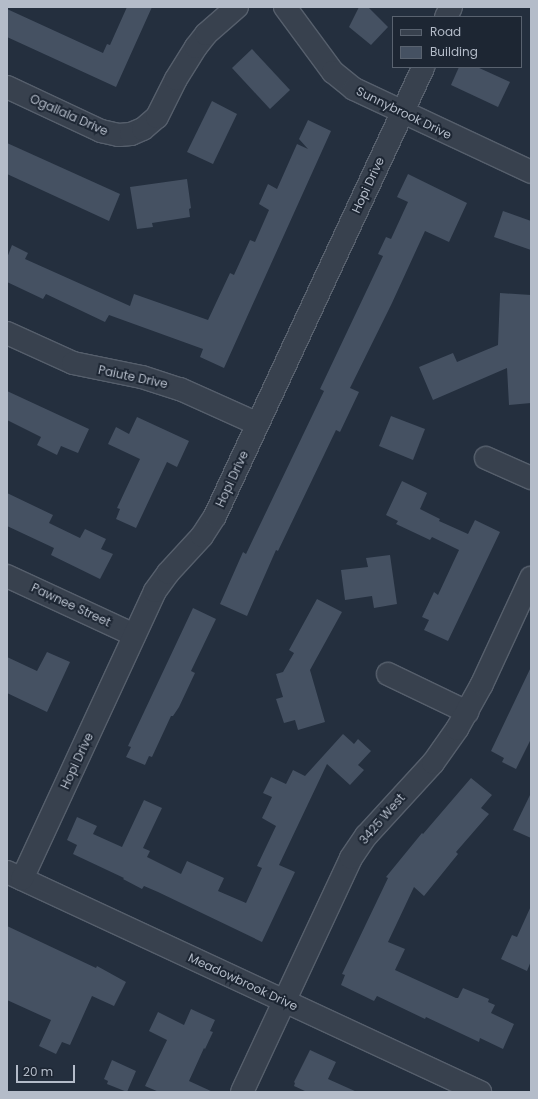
<!DOCTYPE html>
<html>
<head>
<meta charset="utf-8">
<style>
	body { margin:0 }
	#map { position:relative; width:538px; height:1099px; overflow:hidden; background:#242f3e; font-family:Poppins,sans-serif }
	div>[style] { position:absolute }
	[style*='--x'] { left:calc(var(--x)*1px); top:calc(var(--y)*1px); width:calc(var(--w)*1px); rotate:calc(var(--a)*1deg) }
	.building>* { inset:0; background:#455162 }
	.roads { filter:drop-shadow(1px 0 #565f6c) drop-shadow(-1px 0 #565f6c) drop-shadow(0 1px #565f6c) drop-shadow(0 -1px #565f6c) }
	.minor>* { height:22px; margin:-11px; padding:0 11px; transform-origin:11px; border-radius:11px; background:#38414e }
	span { translate:-50% -50%; white-space:nowrap; text-align:center; line-height:1.15; -webkit-text-stroke:4px #1d2633; paint-order:stroke }
	.street-label { font-size:12px; color:#b4bcc9 }
	.frame { position:absolute; inset:0; border:8px solid #b4bcc9; pointer-events:none }
	.legend { position:absolute; left:392px; top:16px; width:130px; height:52px; box-sizing:border-box; background:#1d2633; border:1px solid #59626f; margin:0; padding:5px 7px; list-style:none; font-size:12px; color:#b4bcc9 }
	.legend li { display:flex; align-items:center; gap:8px; height:20px }
	.legend b { width:20px; border:1px solid #59626f }
	.scale { position:absolute; left:16px; top:1065px; width:59px; height:18px; box-sizing:border-box; border:2px solid #b4bcc9; border-top:0; padding-left:5px; font-size:12px; line-height:14px; white-space:nowrap; color:#b4bcc9; -webkit-text-stroke:3px #1d2633; paint-order:stroke }
</style>
</head>
<body>
<div id="map">
	<div class="building">
		<div style="clip-path:polygon(127px 7px,152px 7px,116px 87px,7px 37px,7px 9px,103px 53px,107px 44px,110px 45px)"></div>
		<div style="clip-path:polygon(359px 7px,368px 7px,388px 27px,371px 45px,349px 27px)"></div>
		<div style="clip-path:polygon(252px 49px,290px 90px,270px 109px,232px 68px)"></div>
		<div style="clip-path:polygon(459px 67px,477px 67px,510px 82px,498px 107px,451px 85px)"></div>
		<div style="clip-path:polygon(212px 101px,237px 114px,213px 164px,187px 152px)"></div>
		<div style="clip-path:polygon(308px 120px,331px 131px,224px 368px,200px 357px,203px 349px,109px 315px,105px 322px,46px 294px,43px 299px,7px 282px,7px 258px,12px 245px,28px 253px,25px 259px,130px 306px,134px 294px,208px 320px,230px 273px,234px 275px,250px 240px,255px 242px,269px 210px,259px 204px,268px 184px,277px 189px,297px 144px,308px 149px,299px 139px)"></div>
		<div style="clip-path:polygon(7px 143px,120px 194px,109px 221px,7px 174px)"></div>
		<div style="clip-path:polygon(408px 174px,467px 203px,449px 242px,425px 231px,392px 303px,350px 388px,359px 392px,340px 432px,336px 430px,278px 551px,276px 550px,247px 616px,220px 604px,243px 552px,246px 554px,324px 391px,320px 389px,383px 256px,378px 254px,386px 237px,391px 239px,408px 202px,397px 197px)"></div>
		<div style="clip-path:polygon(187px 179px,191px 208px,189px 209px,190px 217px,152px 223px,153px 227px,137px 229px,130px 187px)"></div>
		<div style="clip-path:polygon(503px 211px,531px 221px,531px 250px,494px 237px)"></div>
		<div style="clip-path:polygon(500px 293px,531px 295px,531px 403px,509px 405px,507px 368px,433px 400px,419px 367px,453px 353px,457px 362px,498px 345px)"></div>
		<div style="clip-path:polygon(7px 391px,89px 429px,78px 453px,61px 446px,57px 455px,37px 445px,41px 437px,7px 420px)"></div>
		<div style="clip-path:polygon(391px 416px,425px 429px,413px 460px,379px 446px)"></div>
		<div style="clip-path:polygon(137px 417px,189px 441px,177px 467px,167px 462px,136px 528px,116px 519px,120px 509px,117px 508px,140px 459px,108px 444px,116px 427px,129px 434px)"></div>
		<div style="clip-path:polygon(402px 481px,427px 493px,420px 509px,440px 519px,439px 521px,468px 534px,475px 520px,500px 532px,448px 641px,424px 630px,429px 620px,422px 617px,434px 592px,438px 595px,459px 550px,432px 537px,430px 540px,396px 524px,398px 521px,386px 515px)"></div>
		<div style="clip-path:polygon(7px 493px,53px 515px,49px 523px,80px 538px,85px 529px,106px 539px,101px 549px,113px 554px,100px 579px,51px 555px,54px 548px,7px 526px)"></div>
		<div style="clip-path:polygon(390px 555px,397px 604px,374px 608px,372px 596px,345px 600px,341px 570px,368px 567px,366px 558px)"></div>
		<div style="clip-path:polygon(317px 599px,342px 612px,310px 670px,325px 722px,298px 730px,295px 720px,284px 723px,276px 699px,283px 697px,276px 674px,283px 672px,294px 653px,289px 650px)"></div>
		<div style="clip-path:polygon(193px 608px,216px 619px,191px 671px,195px 673px,179px 707px,173px 716px,171px 716px,152px 757px,149px 756px,145px 765px,126px 757px,131px 747px,128px 746px)"></div>
		<div style="clip-path:polygon(47px 652px,70px 662px,47px 712px,7px 693px,7px 657px,37px 671px)"></div>
		<div style="clip-path:polygon(531px 667px,531px 739px,516px 769px,502px 762px,504px 758px,491px 751px)"></div>
		<div style="clip-path:polygon(343px 734px,354px 744px,358px 739px,371px 751px,358px 765px,364px 770px,350px 785px,327px 764px,279px 865px,295px 872px,262px 942px,158px 892px,144px 886px,142px 889px,123px 879px,124px 878px,73px 854px,77px 845px,67px 840px,77px 817px,97px 826px,93px 834px,122px 847px,144px 800px,162px 808px,143px 848px,150px 851px,147px 857px,181px 874px,187px 861px,224px 878px,218px 891px,246px 903px,262px 868px,257px 866px,276px 826px,262px 818px,272px 797px,263px 793px,271px 777px,286px 784px,293px 770px,305px 776px)"></div>
		<div style="clip-path:polygon(471px 778px,492px 795px,481px 808px,489px 814px,456px 852px,458px 854px,424px 896px,414px 887px,388px 942px,405px 949px,395px 970px,456px 998px,458px 998px,463px 988px,489px 999px,488px 1002px,495px 1005px,491px 1013px,514px 1024px,503px 1049px,480px 1038px,479px 1042px,426px 1017px,425px 1019px,377px 996px,374px 1001px,341px 985px,345px 975px,342px 974px,388px 878px,386px 877px,422px 833px,423px 834px)"></div>
		<div style="clip-path:polygon(531px 793px,531px 838px,513px 830px)"></div>
		<div style="clip-path:polygon(531px 906px,531px 961px,527px 971px,501px 959px,512px 935px,517px 937px)"></div>
		<div style="clip-path:polygon(7px 926px,96px 968px,97px 966px,126px 982px,114px 1006px,92px 996px,70px 1045px,62px 1042px,56px 1054px,39px 1046px,51px 1020px,7px 1000px)"></div>
		<div style="clip-path:polygon(191px 1009px,215px 1020px,210px 1031px,213px 1032px,205px 1049px,204px 1048px,189px 1081px,213px 1092px,159px 1092px,145px 1086px,167px 1040px,149px 1031px,158px 1012px,184px 1025px)"></div>
		<div style="clip-path:polygon(310px 1050px,336px 1062px,328px 1079px,357px 1092px,307px 1092px,294px 1086px,295px 1083px,294px 1082px)"></div>
		<div style="clip-path:polygon(112px 1060px,136px 1071px,127px 1092px,107px 1084px,108px 1081px,104px 1079px)"></div>
	</div>
	<div class="roads">
		<div class="minor">
			<div style="--x:285;--y:7;--w:81;--a:53.6"></div>
			<div style="--x:333;--y:72;--w:27;--a:39"></div>
			<div style="--x:354;--y:89;--w:195;--a:25.1"></div>
			<div style="--x:446;--y:17;--w:11;--a:-63"></div>
			<div style="--x:7;--y:87;--w:104;--a:25.1"></div>
			<div style="--x:101;--y:131;--w:18;--a:13"></div>
			<div style="--x:119;--y:135;--w:12;--a:-5"></div>
			<div style="--x:131;--y:134;--w:13;--a:-23"></div>
			<div style="--x:143;--y:129;--w:18;--a:-41"></div>
			<div style="--x:157;--y:117;--w:42;--a:-63.4"></div>
			<div style="--x:176;--y:79;--w:38;--a:-58"></div>
			<div style="--x:196;--y:47;--w:16;--a:-52"></div>
			<div style="--x:206;--y:34;--w:41;--a:-41.1"></div>
			<div style="--x:7;--y:333;--w:72;--a:24.4"></div>
			<div style="--x:73;--y:363;--w:70;--a:11.5"></div>
			<div style="--x:142;--y:377;--w:40;--a:18"></div>
			<div style="--x:180;--y:389;--w:85;--a:24.2"></div>
			<div style="--x:486;--y:458;--w:49;--a:24"></div>
			<div style="--x:7;--y:576;--w:140;--a:24.9"></div>
			<div style="--x:388;--y:674;--w:88;--a:25.7"></div>
			<div style="--x:7;--y:872;--w:522;--a:24.94"></div>
			<div style="--x:22;--y:879;--w:317;--a:-65.2"></div>
			<div style="--x:155;--y:591;--w:22;--a:-54"></div>
			<div style="--x:168;--y:573;--w:50;--a:-47.4"></div>
			<div style="--x:202;--y:536;--w:24;--a:-57"></div>
			<div style="--x:215;--y:516;--w:495;--a:-65.1"></div>
			<div style="--x:242;--y:1092;--w:258;--a:-65"></div>
			<div style="--x:351;--y:858;--w:27;--a:-56"></div>
			<div style="--x:366;--y:836;--w:99;--a:-47.5"></div>
			<div style="--x:433;--y:763;--w:42;--a:-54.8"></div>
			<div style="--x:457;--y:729;--w:51;--a:-60.9"></div>
			<div style="--x:482;--y:684;--w:117;--a:-65.2"></div>
		</div>
	</div>
	<div class="street-label">
		<span style="left:404px;top:113px;rotate:26deg">Sunnybrook Drive</span>
		<span style="left:69px;top:115px;rotate:24deg">Ogallala Drive</span>
		<span style="left:368px;top:185px;rotate:-65deg">Hopi Drive</span>
		<span style="left:133px;top:377px;rotate:12deg">Paiute Drive</span>
		<span style="left:232px;top:479px;rotate:-65deg">Hopi Drive</span>
		<span style="left:71px;top:605px;rotate:25deg">Pawnee Street</span>
		<span style="left:77px;top:761px;rotate:-65deg">Hopi Drive</span>
		<span style="left:382px;top:819px;rotate:-49deg">3425 West</span>
		<span style="left:243px;top:982px;rotate:25deg">Meadowbrook Drive</span>
	</div>
	<div class="frame"></div>
	<ul class="legend">
	<li><b style="height:5px;background:#38414e"></b>Road</li>
	<li><b style="height:11px;background:#455162"></b>Building</li>
	</ul>
	<div class="scale">20 m</div>
</div>
</body>
</html>
